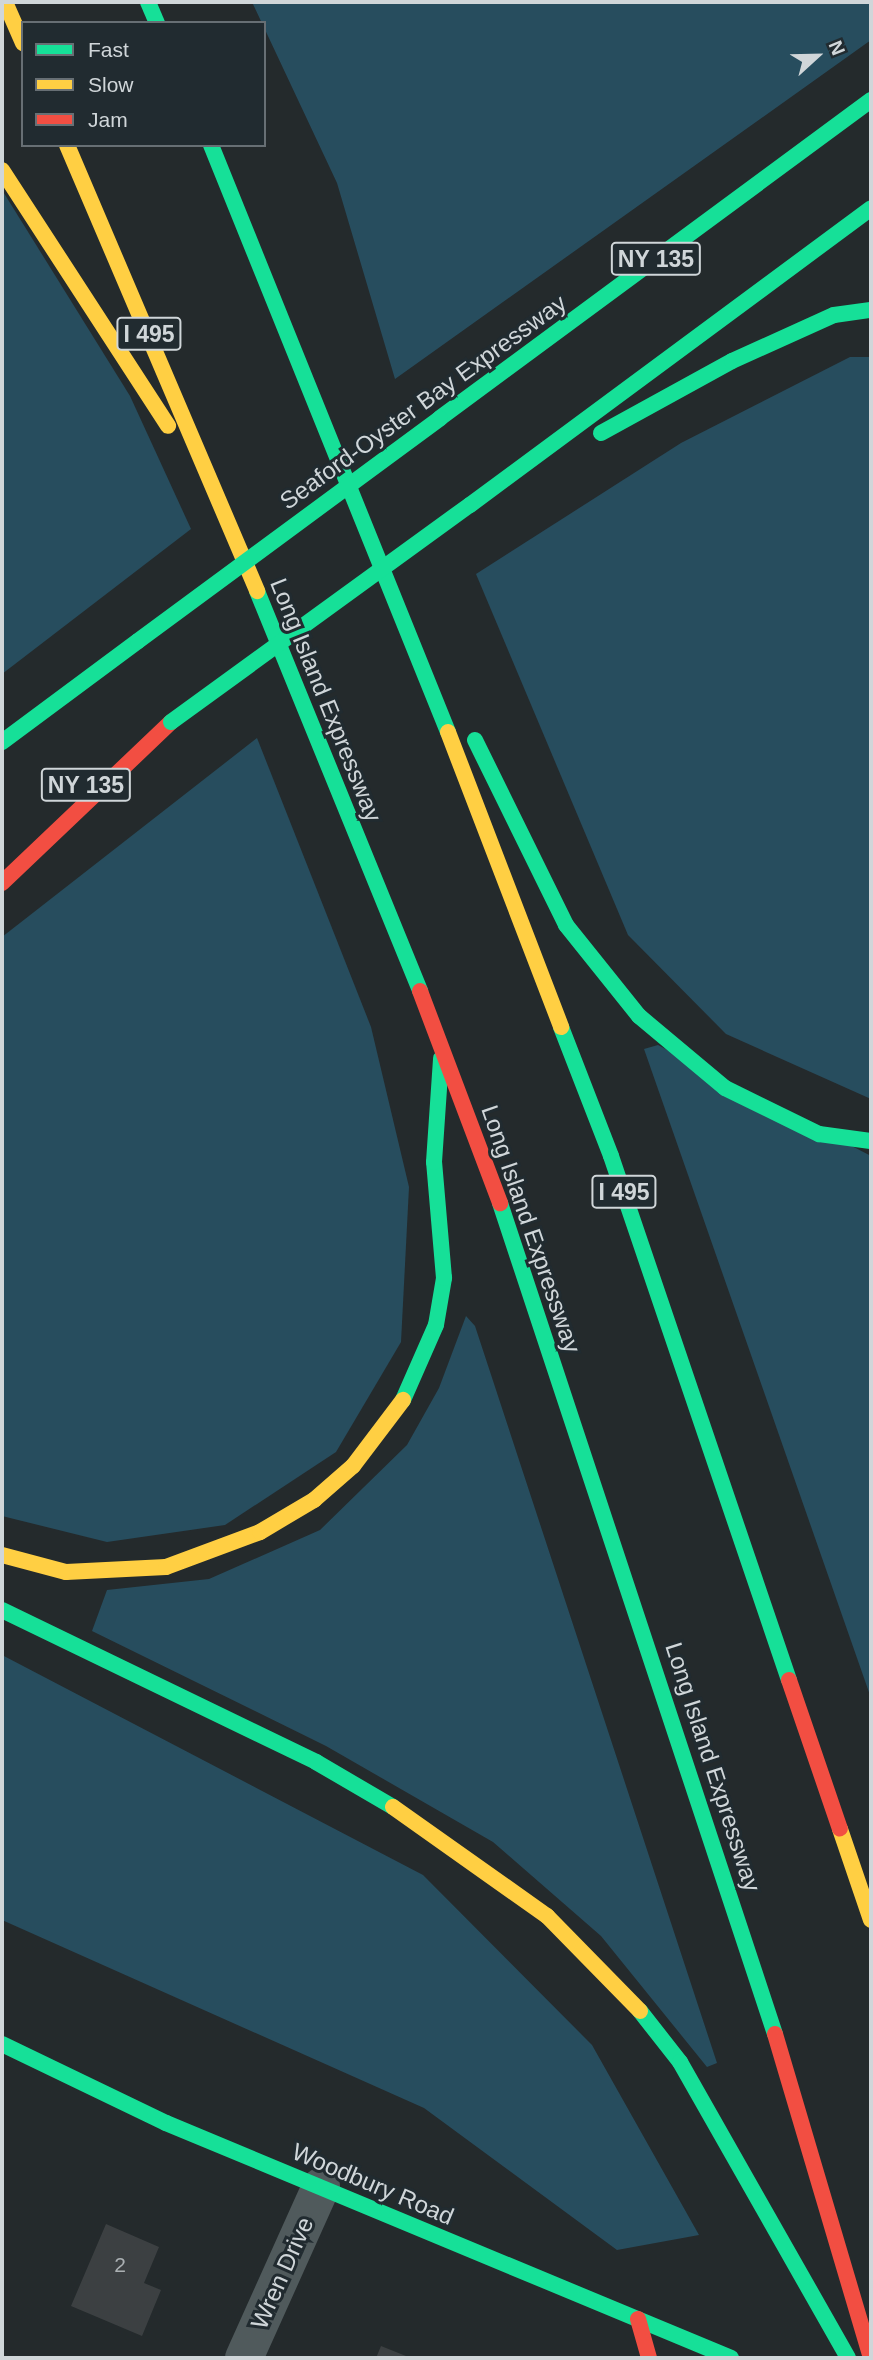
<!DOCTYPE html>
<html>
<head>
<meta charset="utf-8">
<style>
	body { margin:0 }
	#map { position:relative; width:873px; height:2360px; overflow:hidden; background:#242a2c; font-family:Arial,sans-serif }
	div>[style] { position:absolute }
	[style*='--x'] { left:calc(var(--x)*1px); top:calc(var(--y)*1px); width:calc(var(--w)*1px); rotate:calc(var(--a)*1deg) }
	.green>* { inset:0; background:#274d5e }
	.building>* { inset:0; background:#3c4042 }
	.street>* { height:38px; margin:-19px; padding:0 19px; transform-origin:19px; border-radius:19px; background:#505a5c }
	.fast>* { height:16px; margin:-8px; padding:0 8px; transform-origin:8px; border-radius:8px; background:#16e098 }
	.slow>* { height:16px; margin:-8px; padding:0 8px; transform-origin:8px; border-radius:8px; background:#ffcf43 }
	.jam>* { height:16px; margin:-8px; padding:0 8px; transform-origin:8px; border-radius:8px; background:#f24e42 }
	.fast-bridge>* { height:16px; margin:-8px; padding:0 8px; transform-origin:8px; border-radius:8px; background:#16e098 }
	span { translate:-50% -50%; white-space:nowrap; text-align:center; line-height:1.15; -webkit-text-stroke:6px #212b30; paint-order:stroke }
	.number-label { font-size:21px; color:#abb0b3 }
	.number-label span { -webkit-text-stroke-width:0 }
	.shield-label span { padding:2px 5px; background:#212b30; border:2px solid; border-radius:5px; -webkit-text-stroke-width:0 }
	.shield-label { font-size:23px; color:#d0d6d9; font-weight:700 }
	.street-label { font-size:24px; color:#d0d6d9 }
	.frame { position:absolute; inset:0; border:4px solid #d0d6d9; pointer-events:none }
	.legend { position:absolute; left:21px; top:21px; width:245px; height:126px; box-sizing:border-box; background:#212b30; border:2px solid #676f74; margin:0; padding:9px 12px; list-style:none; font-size:21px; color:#d0d6d9 }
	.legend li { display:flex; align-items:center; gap:14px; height:35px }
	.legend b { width:35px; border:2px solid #676f74 }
	.north { position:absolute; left:782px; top:21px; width:70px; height:70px; -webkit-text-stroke:5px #212b30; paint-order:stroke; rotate:68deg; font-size:19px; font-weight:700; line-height:28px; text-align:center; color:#d0d6d9 }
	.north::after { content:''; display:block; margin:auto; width:24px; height:32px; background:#d0d6d9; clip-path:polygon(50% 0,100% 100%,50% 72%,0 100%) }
</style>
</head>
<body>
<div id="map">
	<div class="green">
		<div style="clip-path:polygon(252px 2px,871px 2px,871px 40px,395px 379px,337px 183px)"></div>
		<div style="clip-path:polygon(2px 190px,130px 396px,191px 529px,2px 674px)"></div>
		<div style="clip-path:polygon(850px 357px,871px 357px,871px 1099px,726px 1034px,628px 935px,476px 574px,681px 443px)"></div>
		<div style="clip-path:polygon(257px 738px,371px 1027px,409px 1187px,401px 1342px,336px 1452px,225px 1525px,107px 1542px,2px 1516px,2px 937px)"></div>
		<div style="clip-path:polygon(658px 1045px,871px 1156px,871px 1698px,644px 1049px)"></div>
		<div style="clip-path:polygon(466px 1316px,475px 1326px,717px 2063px,707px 2067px,601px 1936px,493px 1842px,326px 1746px,92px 1631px,107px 1590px,209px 1579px,320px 1530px,407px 1445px,439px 1388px)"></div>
		<div style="clip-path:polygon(2px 1655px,423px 1875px,592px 2045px,699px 2235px,617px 2250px,424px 2108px,2px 1920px)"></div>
	</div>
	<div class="building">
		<div style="clip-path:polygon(106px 2224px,159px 2247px,144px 2283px,161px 2290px,142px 2336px,71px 2306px)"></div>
		<div style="clip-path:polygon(381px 2346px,411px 2358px,376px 2358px)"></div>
	</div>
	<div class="street">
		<div style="--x:244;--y:2358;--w:188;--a:-65.8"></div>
	</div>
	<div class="fast">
		<div style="--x:148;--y:2;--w:23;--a:67"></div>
		<div style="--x:211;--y:145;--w:633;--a:68.01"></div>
		<div style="--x:440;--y:418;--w:536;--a:-36.42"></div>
		<div style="--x:601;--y:433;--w:149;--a:-28.8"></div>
		<div style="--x:732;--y:361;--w:112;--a:-24.3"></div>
		<div style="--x:834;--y:315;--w:37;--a:-8"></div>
		<div style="--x:470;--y:505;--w:499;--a:-36.5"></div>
		<div style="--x:257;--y:591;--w:432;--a:67.8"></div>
		<div style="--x:475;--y:740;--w:206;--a:63.8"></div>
		<div style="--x:566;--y:925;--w:117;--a:51.3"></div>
		<div style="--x:639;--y:1016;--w:112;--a:39.9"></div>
		<div style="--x:725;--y:1088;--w:105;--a:26.1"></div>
		<div style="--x:819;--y:1134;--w:52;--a:7.7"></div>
		<div style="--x:2;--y:742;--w:169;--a:-36.6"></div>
		<div style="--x:561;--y:1027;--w:138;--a:68.8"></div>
		<div style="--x:611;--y:1156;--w:553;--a:71.24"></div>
		<div style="--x:500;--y:1203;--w:875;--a:71.69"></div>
		<div style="--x:403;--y:1400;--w:82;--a:-66.3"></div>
		<div style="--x:436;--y:1325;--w:48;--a:-80.3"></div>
		<div style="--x:444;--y:1278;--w:116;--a:-94.9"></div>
		<div style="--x:434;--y:1162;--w:104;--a:-86.1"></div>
		<div style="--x:2;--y:1610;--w:349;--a:25.8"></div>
		<div style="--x:316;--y:1762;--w:89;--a:30.3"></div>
		<div style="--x:640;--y:2011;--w:65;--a:51.9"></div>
		<div style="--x:680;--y:2062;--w:340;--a:60.4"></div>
		<div style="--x:2;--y:2044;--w:182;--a:25.7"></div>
		<div style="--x:166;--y:2123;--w:612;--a:22.58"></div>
	</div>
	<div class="slow">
		<div style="--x:5;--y:2;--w:45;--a:66.3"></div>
		<div style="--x:67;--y:145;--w:485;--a:66.9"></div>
		<div style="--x:2;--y:170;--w:305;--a:57"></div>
		<div style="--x:448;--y:732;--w:316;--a:69"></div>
		<div style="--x:2;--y:1555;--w:66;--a:14.9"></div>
		<div style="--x:66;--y:1572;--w:100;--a:-2.9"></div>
		<div style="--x:166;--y:1567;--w:100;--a:-20.4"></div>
		<div style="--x:260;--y:1532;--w:63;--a:-30.7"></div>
		<div style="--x:314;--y:1500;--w:52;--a:-41.1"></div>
		<div style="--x:353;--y:1466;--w:83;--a:-52.9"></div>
		<div style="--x:393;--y:1807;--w:189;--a:35.3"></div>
		<div style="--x:547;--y:1916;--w:133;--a:45.6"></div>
		<div style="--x:840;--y:1829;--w:96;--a:71.2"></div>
	</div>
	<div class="jam">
		<div style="--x:2;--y:883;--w:233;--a:-43.6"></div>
		<div style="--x:420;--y:991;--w:227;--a:69.3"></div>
		<div style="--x:789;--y:1680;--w:157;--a:71.1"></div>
		<div style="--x:775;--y:2034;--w:338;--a:73.5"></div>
		<div style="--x:638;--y:2319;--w:41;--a:74.2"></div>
	</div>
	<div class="fast-bridge">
		<div style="--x:138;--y:641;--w:375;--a:-36.4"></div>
		<div style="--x:171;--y:722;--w:369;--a:-36"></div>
	</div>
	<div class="number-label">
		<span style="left:120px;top:2265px">2</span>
	</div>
	<div class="shield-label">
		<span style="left:656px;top:259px">NY 135</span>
		<span style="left:149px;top:334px">I 495</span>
		<span style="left:86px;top:785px">NY 135</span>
		<span style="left:624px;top:1192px">I 495</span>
	</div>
	<div class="street-label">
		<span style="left:423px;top:402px;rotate:-36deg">Seaford-Oyster Bay Expressway</span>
		<span style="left:326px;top:700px;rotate:68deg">Long Island Expressway</span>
		<span style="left:531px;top:1229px;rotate:71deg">Long Island Expressway</span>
		<span style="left:713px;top:1767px;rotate:72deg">Long Island Expressway</span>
		<span style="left:373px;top:2184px;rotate:23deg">Woodbury Road</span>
		<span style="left:282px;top:2273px;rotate:-66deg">Wren Drive</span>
	</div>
	<div class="frame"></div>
	<ul class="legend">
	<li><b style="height:9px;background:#16e098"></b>Fast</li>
	<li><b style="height:9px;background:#ffcf43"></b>Slow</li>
	<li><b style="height:9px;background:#f24e42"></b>Jam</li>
	</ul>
	<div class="north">N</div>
</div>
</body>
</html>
